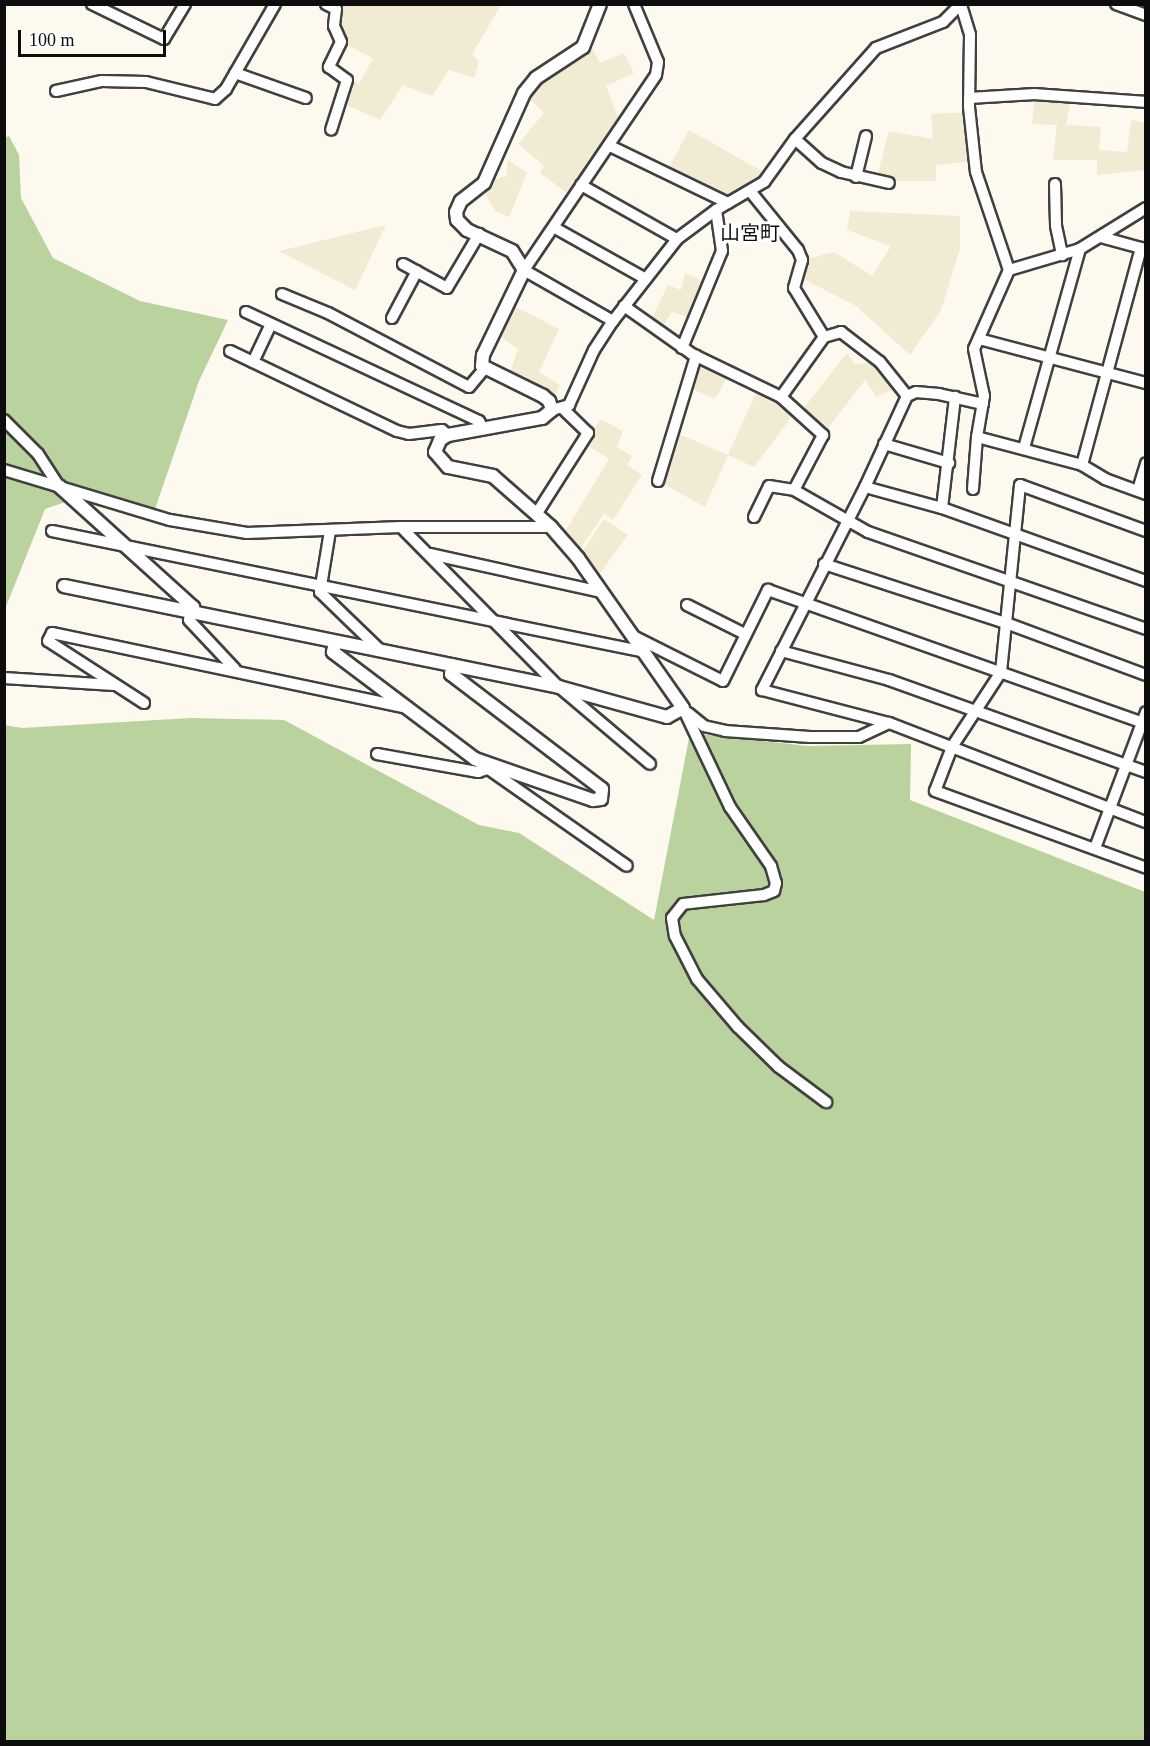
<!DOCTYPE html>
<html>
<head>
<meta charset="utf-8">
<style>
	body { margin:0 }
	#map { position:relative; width:1150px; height:1746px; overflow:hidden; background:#fdf9ef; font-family:"Times New Roman","Noto Sans JP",serif }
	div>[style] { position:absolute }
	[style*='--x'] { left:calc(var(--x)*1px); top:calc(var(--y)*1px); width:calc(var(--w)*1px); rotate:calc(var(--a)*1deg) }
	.farmland>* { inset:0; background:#f0ebd2 }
	.forest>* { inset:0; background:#bad29d }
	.roads { filter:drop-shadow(2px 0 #404040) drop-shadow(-2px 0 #404040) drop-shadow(0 2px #404040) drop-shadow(0 -2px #404040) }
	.minor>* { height:10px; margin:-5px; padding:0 5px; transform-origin:5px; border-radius:5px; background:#fff }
	.tertiary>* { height:12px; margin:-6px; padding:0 6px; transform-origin:6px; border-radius:6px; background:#fff }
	span { translate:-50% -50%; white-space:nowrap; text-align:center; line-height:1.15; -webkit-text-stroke:6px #fff; paint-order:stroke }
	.quarter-label { font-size:20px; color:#0d0d0d }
	.frame { position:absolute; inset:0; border:6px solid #0d0d0d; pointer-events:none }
	.scale { position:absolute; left:18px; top:30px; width:148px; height:27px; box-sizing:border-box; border:3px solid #0d0d0d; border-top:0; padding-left:8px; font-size:18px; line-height:21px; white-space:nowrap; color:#0d0d0d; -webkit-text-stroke:4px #fff; paint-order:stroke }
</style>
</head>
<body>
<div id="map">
	<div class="farmland">
		<div style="clip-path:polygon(344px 5px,501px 5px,472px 54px,479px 61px,474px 78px,449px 70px,432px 96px,403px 85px,380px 120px,340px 102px,347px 80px,359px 84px,373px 58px,341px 42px,337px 13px)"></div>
		<div style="clip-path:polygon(588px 40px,600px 63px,624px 53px,634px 73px,606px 86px,622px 128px,574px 198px,540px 173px,544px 166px,518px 144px,544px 113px,524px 93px)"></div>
		<div style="clip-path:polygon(1035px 94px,1071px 96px,1066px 125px,1101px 127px,1099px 150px,1127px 152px,1131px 120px,1145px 123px,1145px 170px,1097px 175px,1097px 160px,1053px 160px,1057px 125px,1032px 124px)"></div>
		<div style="clip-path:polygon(970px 112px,975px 161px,936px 165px,936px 181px,876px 181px,889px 131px,933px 139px,931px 114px)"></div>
		<div style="clip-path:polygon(689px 130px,769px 175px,728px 203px,666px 173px)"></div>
		<div style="clip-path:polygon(508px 160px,527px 173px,509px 217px,495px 211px,484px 191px,489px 181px,506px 176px)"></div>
		<div style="clip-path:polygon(850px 211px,960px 216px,960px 249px,941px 310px,910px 355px,856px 306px,798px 276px,802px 260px,834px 252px,872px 276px,891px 246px,847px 230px)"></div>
		<div style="clip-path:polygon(386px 225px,355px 290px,279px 251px)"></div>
		<div style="clip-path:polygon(685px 273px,709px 284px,694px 319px,672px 312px,659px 332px,649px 324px,668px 285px,681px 290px)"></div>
		<div style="clip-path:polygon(514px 306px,559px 329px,539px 372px,560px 385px,554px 397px,509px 375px,518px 349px,500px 336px)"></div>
		<div style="clip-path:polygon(847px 353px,855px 364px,880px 362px,900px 387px,876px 397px,865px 380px,823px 435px,799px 414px)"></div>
		<div style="clip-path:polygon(696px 356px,730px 372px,715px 399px,686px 386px)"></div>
		<div style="clip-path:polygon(759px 386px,796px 411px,754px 467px,728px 455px,705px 507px,658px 481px,674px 432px,728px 455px)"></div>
		<div style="clip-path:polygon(600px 419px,623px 431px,617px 447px,632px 456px,627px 465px,642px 475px,613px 520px,604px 514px,581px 548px,566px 530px,609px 459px,585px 444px)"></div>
		<div style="clip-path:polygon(604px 519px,628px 535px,600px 573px,583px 551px)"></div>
	</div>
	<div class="forest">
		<div style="clip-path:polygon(9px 136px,19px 155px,21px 198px,53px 258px,140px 301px,228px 320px,199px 381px,155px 509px,98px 491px,45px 509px,5px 609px,4px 138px)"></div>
		<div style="clip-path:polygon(191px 718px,284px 720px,479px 825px,519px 833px,654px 920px,690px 733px,808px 746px,911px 744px,910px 800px,1145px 892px,1145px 1741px,5px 1741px,4px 725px,22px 728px)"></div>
	</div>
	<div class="roads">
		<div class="minor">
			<div style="--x:92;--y:4;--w:80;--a:25.9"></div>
			<div style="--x:164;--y:39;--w:41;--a:-59"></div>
			<div style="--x:326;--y:4;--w:11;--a:27"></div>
			<div style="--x:336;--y:9;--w:17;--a:97"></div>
			<div style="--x:334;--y:26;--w:17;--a:66"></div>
			<div style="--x:341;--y:42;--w:28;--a:116"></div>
			<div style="--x:329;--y:67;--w:22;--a:36"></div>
			<div style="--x:347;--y:80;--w:52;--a:107.7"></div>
			<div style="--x:1116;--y:4;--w:32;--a:20"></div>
			<div style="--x:961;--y:5;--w:31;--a:73"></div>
			<div style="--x:970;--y:35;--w:72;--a:90.8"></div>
			<div style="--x:969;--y:107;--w:65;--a:83.9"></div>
			<div style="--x:976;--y:172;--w:103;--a:71.4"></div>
			<div style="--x:235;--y:73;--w:75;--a:19.4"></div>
			<div style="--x:56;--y:91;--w:47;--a:-12.3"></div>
			<div style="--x:102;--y:81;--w:44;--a:1.3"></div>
			<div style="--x:146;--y:82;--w:71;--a:13.8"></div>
			<div style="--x:215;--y:99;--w:15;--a:-42"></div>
			<div style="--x:226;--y:89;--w:98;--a:-60"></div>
			<div style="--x:969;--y:98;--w:66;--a:-3.5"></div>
			<div style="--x:1035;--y:94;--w:111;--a:4.1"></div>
			<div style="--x:795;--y:139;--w:36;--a:42"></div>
			<div style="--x:822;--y:163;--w:21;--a:25"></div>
			<div style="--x:841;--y:172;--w:49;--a:12.9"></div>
			<div style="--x:610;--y:146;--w:131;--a:25.8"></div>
			<div style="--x:856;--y:177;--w:42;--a:-76.3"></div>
			<div style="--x:1055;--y:184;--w:42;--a:88.6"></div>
			<div style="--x:1056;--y:226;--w:30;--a:78"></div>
			<div style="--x:581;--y:185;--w:110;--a:29.4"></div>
			<div style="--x:750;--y:191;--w:76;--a:50.9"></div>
			<div style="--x:798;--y:250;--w:11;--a:68"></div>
			<div style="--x:802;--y:260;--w:29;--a:106"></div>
			<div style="--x:794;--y:288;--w:57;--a:58.5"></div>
			<div style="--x:1146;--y:208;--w:78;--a:148.2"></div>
			<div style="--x:1080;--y:249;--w:74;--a:163.5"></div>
			<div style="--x:1009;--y:270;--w:86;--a:113.9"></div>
			<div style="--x:974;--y:349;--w:48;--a:78"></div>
			<div style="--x:984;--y:396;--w:42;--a:99.7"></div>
			<div style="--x:977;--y:437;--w:109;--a:14.9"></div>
			<div style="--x:1082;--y:465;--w:27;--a:31"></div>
			<div style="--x:1105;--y:479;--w:44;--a:20.1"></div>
			<div style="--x:555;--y:228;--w:104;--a:29.3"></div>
			<div style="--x:403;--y:264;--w:50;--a:28.6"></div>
			<div style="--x:447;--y:288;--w:63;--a:-59.3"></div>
			<div style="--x:282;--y:294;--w:50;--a:22.4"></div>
			<div style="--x:328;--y:313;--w:159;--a:27.7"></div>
			<div style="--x:469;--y:387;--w:23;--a:-50"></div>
			<div style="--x:624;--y:306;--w:83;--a:35.2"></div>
			<div style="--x:692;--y:354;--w:99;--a:25.8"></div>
			<div style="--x:781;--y:397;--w:57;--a:42.1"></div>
			<div style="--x:823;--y:435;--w:62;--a:117.8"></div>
			<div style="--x:246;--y:312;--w:257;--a:25.1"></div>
			<div style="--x:479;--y:421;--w:9;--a:63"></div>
			<div style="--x:392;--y:318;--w:53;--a:-62"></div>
			<div style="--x:613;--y:321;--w:103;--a:-150.2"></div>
			<div style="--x:524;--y:270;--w:235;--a:-55.9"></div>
			<div style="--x:656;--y:75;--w:13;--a:-81"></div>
			<div style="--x:658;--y:62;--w:63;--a:-112.5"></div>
			<div style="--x:979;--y:339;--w:173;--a:14.8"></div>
			<div style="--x:682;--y:348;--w:105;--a:-67.6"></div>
			<div style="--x:722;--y:251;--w:41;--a:-98.3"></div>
			<div style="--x:230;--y:351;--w:185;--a:25.6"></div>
			<div style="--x:397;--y:431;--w:12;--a:14"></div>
			<div style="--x:409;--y:434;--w:33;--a:-7"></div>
			<div style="--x:442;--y:430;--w:8;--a:40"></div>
			<div style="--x:253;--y:362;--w:42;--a:-64.7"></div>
			<div style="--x:781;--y:397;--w:74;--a:-54.4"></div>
			<div style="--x:824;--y:337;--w:18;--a:-16"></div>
			<div style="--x:841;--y:332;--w:49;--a:37.6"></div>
			<div style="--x:880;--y:362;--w:43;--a:51.5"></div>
			<div style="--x:983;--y:404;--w:45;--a:-167.2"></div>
			<div style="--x:939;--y:394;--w:23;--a:-175"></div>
			<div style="--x:916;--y:392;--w:10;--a:156"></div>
			<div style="--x:907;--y:396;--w:100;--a:114.8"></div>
			<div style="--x:865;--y:487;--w:228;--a:116.9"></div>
			<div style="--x:762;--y:690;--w:131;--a:14.6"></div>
			<div style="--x:889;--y:723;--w:275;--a:21.1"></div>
			<div style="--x:552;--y:410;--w:18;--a:-16"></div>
			<div style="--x:569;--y:405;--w:60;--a:-65.6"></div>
			<div style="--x:594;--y:350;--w:35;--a:-57"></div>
			<div style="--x:613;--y:321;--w:104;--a:-52"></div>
			<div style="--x:677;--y:239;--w:49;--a:-36.6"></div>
			<div style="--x:716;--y:210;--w:56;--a:-30.3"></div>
			<div style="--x:764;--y:182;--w:53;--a:-54.2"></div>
			<div style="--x:795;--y:139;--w:122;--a:-48.3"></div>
			<div style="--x:876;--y:48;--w:72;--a:-21.2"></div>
			<div style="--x:943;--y:22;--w:25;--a:-45"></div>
			<div style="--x:4;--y:420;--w:48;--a:45"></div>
			<div style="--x:38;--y:454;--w:38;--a:57"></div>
			<div style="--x:884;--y:444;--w:68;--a:16.3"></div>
			<div style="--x:1024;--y:448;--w:207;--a:-74.3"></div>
			<div style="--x:1082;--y:465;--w:225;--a:-74.8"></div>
			<div style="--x:1141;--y:248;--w:41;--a:-164.6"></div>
			<div style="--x:4;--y:470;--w:173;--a:16.8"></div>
			<div style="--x:170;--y:520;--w:78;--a:9.6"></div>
			<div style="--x:247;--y:533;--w:154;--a:-2.2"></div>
			<div style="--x:401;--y:527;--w:150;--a:0"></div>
			<div style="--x:658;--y:481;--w:131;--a:-73.1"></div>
			<div style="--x:865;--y:487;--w:80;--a:15.3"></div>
			<div style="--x:942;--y:508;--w:217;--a:19.7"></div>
			<div style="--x:973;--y:489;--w:52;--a:-85.6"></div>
			<div style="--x:1138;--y:490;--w:28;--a:-73"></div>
			<div style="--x:942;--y:508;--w:112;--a:-83.3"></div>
			<div style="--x:537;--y:513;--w:95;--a:-57.5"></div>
			<div style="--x:588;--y:433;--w:35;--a:-136"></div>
			<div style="--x:754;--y:517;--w:34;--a:-64"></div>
			<div style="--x:769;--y:486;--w:25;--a:9"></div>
			<div style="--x:794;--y:490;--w:85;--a:29.6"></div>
			<div style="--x:868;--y:532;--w:294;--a:19.2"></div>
			<div style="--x:401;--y:527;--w:225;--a:45.4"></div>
			<div style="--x:559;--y:687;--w:119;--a:40.2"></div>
			<div style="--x:52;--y:531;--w:605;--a:11.53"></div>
			<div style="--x:330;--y:531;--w:62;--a:99.3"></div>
			<div style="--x:320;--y:592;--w:85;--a:44"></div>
			<div style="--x:1146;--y:531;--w:134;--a:-159.9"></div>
			<div style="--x:1020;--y:485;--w:188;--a:95.8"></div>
			<div style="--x:1001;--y:672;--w:90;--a:123.2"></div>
			<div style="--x:952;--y:747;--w:47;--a:111.1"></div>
			<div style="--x:935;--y:791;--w:225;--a:20"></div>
			<div style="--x:430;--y:554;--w:176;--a:12.5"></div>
			<div style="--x:824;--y:564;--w:191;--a:18"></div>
			<div style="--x:1006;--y:623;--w:149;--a:20.4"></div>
			<div style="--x:687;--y:605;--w:65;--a:26.6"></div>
			<div style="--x:191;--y:613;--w:7;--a:106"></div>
			<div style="--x:189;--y:620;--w:67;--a:46.8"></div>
			<div style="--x:635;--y:637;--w:98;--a:26.6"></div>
			<div style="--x:723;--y:681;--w:102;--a:-63.7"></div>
			<div style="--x:768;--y:590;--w:401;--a:19.5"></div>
			<div style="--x:781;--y:651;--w:112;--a:15"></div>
			<div style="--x:889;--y:680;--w:273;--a:19.7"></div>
			<div style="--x:4;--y:678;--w:110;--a:3.6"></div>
			<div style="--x:144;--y:703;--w:114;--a:-147.1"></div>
			<div style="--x:48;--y:641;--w:9;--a:-63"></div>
			<div style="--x:52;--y:633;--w:360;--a:11.9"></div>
			<div style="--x:683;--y:708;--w:110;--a:64.6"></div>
			<div style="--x:730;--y:807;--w:72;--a:55.2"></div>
			<div style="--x:771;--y:866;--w:18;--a:74"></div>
			<div style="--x:776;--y:883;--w:8;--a:104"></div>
			<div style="--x:774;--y:891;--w:11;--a:158"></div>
			<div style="--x:764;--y:895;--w:81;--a:173.7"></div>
			<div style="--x:683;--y:904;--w:18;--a:128"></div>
			<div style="--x:672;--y:918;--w:18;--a:81"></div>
			<div style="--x:675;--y:936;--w:48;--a:62.9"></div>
			<div style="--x:697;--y:979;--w:63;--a:49.5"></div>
			<div style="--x:738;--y:1027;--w:57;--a:44.3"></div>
			<div style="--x:779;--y:1067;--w:59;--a:36.7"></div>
			<div style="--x:688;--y:713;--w:21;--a:39"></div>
			<div style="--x:704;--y:726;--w:22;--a:13"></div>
			<div style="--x:725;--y:731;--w:85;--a:4"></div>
			<div style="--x:810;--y:737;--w:49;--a:0"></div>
			<div style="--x:859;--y:737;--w:33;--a:-25"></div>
			<div style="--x:377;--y:754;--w:103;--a:10.1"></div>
			<div style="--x:478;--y:772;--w:10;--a:-17"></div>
			<div style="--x:480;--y:763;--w:179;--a:35"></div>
			<div style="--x:1095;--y:848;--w:145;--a:-69.4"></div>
		</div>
		<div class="tertiary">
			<div style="--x:59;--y:486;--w:181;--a:42.1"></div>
			<div style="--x:193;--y:607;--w:6;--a:108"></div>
			<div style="--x:64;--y:586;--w:505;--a:11.53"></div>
			<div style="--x:559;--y:687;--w:112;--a:15.5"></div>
			<div style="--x:667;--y:717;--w:18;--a:-29"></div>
			<div style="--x:683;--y:708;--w:183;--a:-125"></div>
			<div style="--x:578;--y:558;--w:41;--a:-131.1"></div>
			<div style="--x:551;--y:527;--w:77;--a:-138.7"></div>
			<div style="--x:493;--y:476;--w:46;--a:-168.7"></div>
			<div style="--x:448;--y:467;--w:20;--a:-131"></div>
			<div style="--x:435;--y:452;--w:13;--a:-67"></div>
			<div style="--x:440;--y:440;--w:9;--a:-32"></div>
			<div style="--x:448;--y:435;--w:96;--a:-10.3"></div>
			<div style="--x:542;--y:418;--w:13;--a:-39"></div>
			<div style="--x:552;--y:410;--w:9;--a:-108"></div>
			<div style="--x:549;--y:401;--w:8;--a:-140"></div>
			<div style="--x:543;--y:396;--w:68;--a:-153.8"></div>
			<div style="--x:482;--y:366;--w:11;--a:-85"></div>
			<div style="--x:483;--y:355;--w:94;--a:-64.2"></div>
			<div style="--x:524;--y:270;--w:22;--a:-122"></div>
			<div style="--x:512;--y:251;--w:50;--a:-155"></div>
			<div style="--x:467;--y:230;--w:14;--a:-135"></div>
			<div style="--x:457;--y:220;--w:8;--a:-97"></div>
			<div style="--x:456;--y:212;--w:12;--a:-66"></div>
			<div style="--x:461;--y:201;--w:29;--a:-38"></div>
			<div style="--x:484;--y:183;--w:98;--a:-66"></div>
			<div style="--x:524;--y:93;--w:19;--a:-51"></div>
			<div style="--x:536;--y:78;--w:56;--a:-33.4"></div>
			<div style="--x:583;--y:47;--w:46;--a:-68.4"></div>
			<div style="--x:335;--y:642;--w:10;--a:101"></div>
			<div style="--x:333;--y:652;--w:178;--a:37"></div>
			<div style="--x:475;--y:759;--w:125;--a:19.2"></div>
			<div style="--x:593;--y:800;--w:8;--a:-7"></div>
			<div style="--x:601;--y:799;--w:10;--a:-84"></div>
			<div style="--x:602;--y:789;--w:190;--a:-142.7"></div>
			<div style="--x:451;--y:674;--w:9;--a:-77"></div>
		</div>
	</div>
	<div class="quarter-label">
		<span style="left:750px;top:233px">山宮町</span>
	</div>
	<div class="frame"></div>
	<div class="scale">100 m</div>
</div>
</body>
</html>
